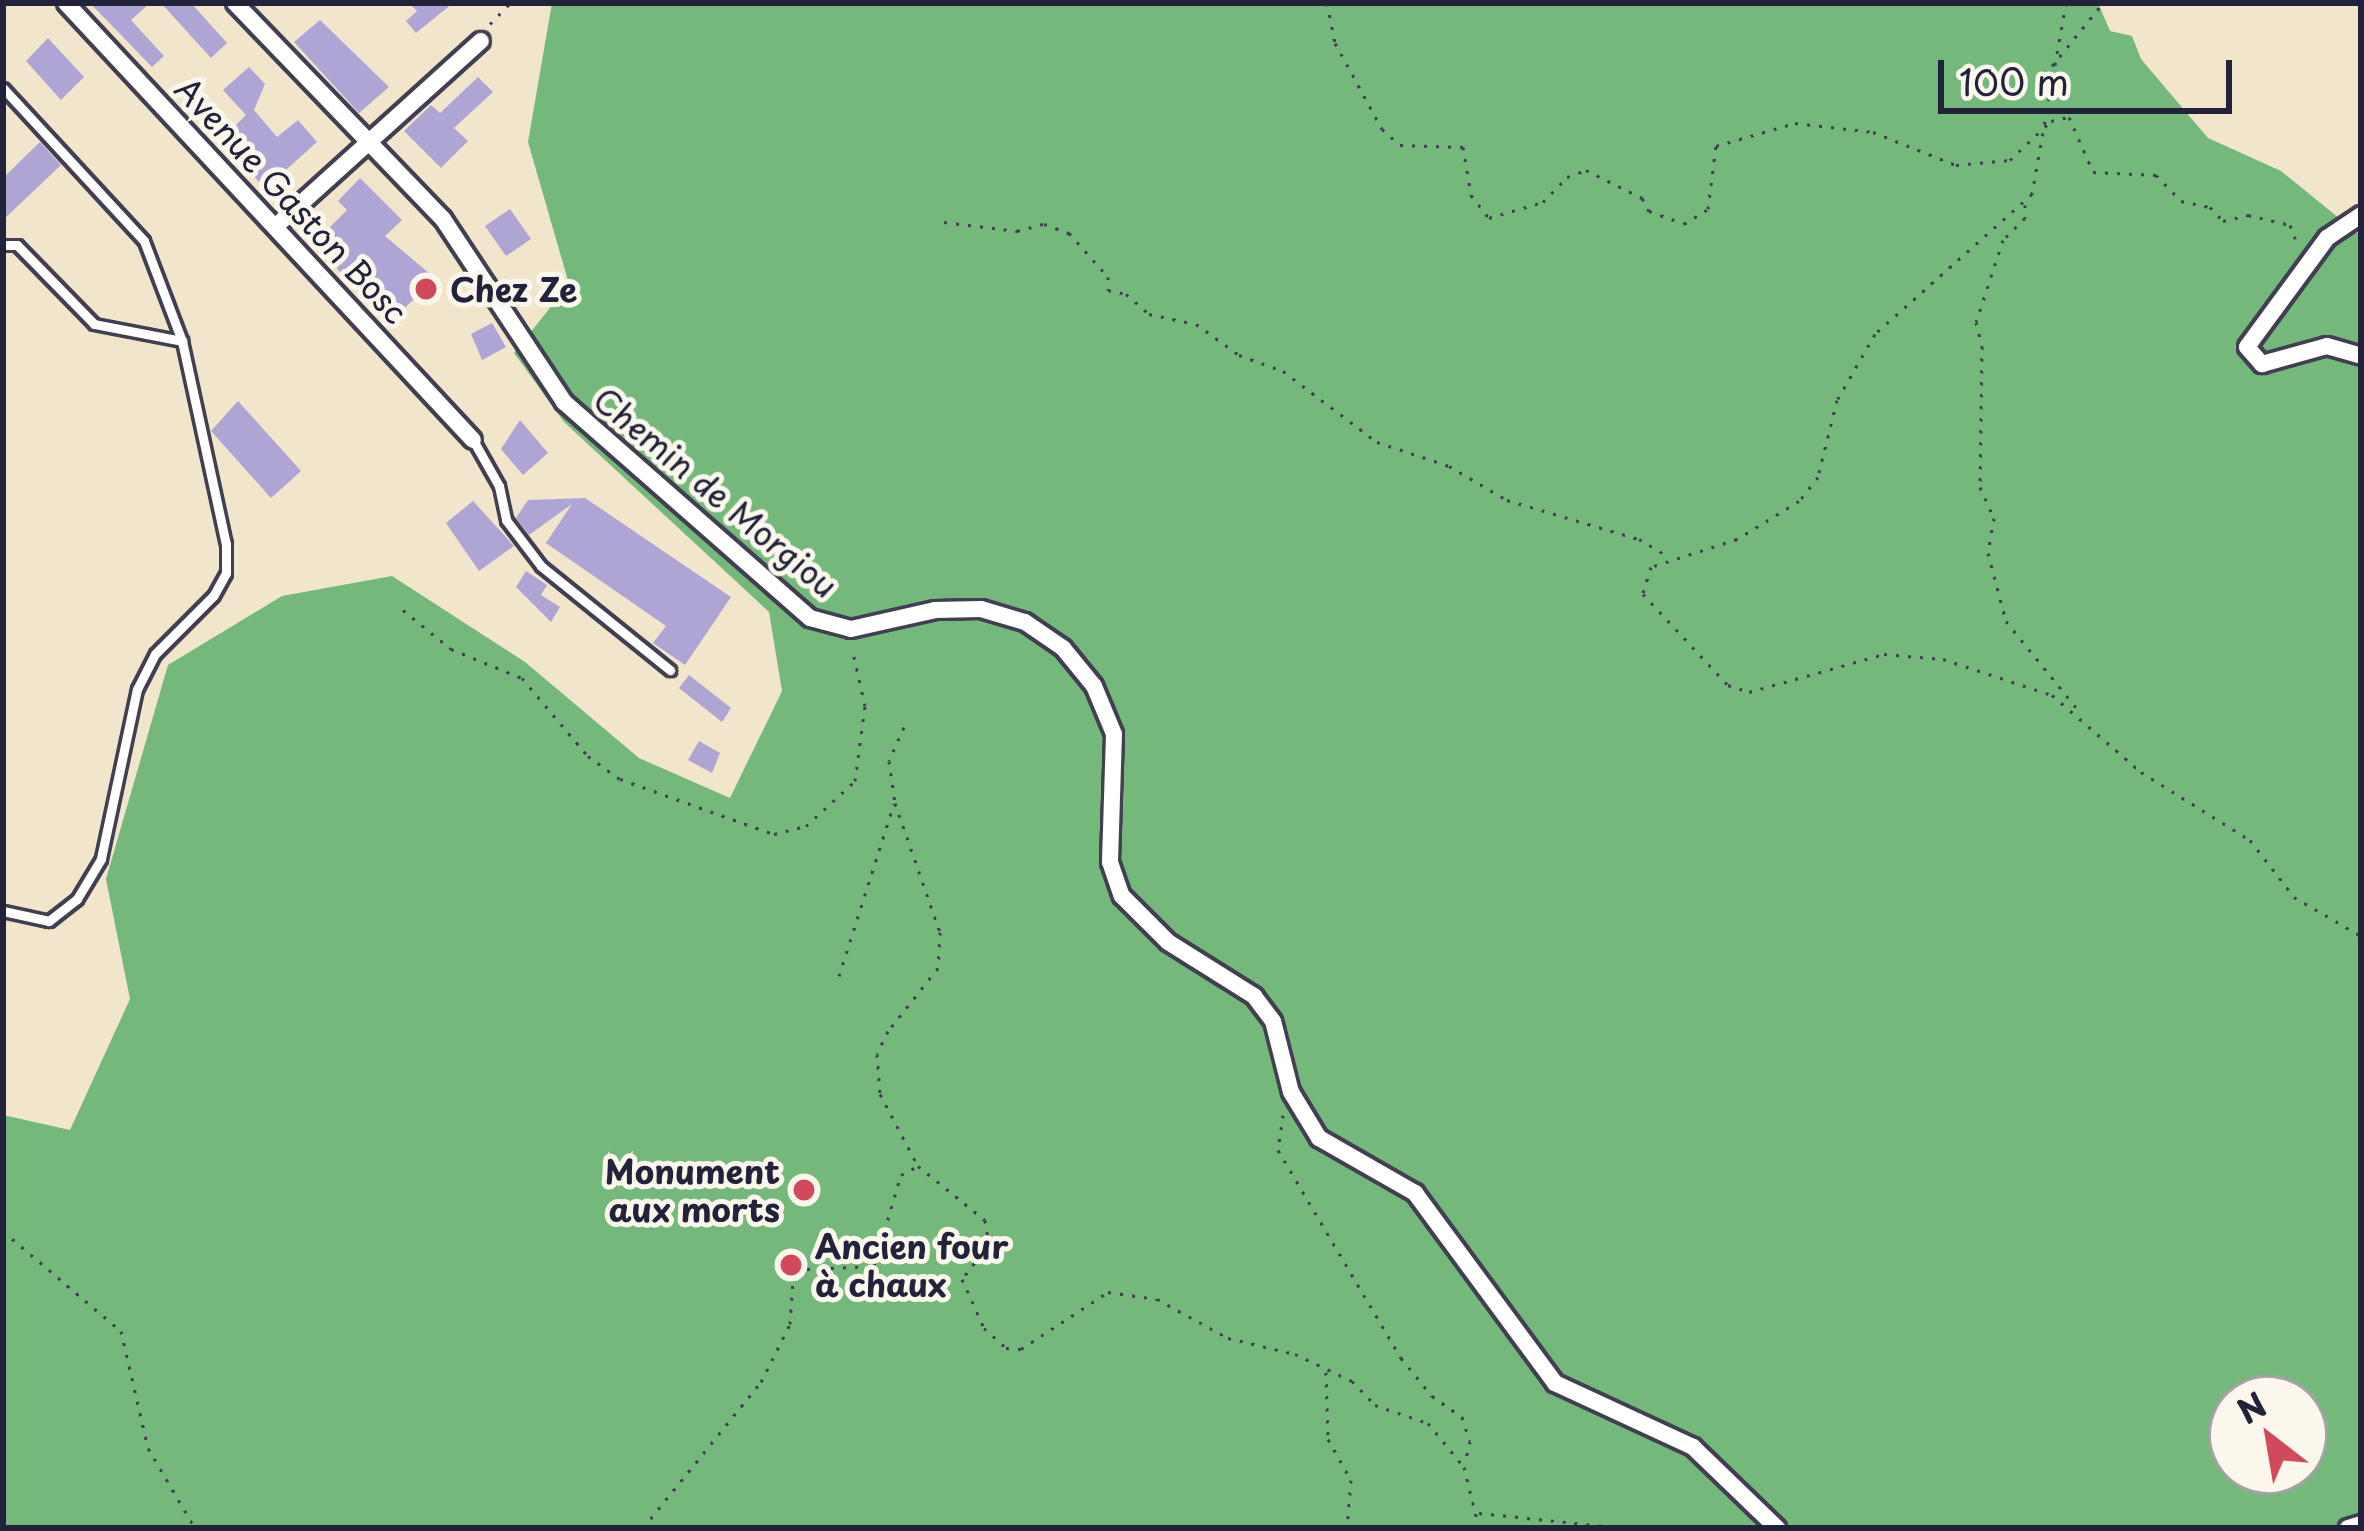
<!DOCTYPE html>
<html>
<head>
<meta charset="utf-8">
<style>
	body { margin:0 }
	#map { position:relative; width:2364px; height:1531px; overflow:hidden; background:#f1e6cb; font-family:"Playpen Sans",sans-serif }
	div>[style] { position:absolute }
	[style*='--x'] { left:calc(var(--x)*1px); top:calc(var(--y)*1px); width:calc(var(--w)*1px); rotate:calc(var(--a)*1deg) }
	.forest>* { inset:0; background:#74b87b }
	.building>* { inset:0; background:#afa5d4 }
	.path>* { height:3px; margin-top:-1.5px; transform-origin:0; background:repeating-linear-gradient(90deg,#413f51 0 3px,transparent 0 12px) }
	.roads { filter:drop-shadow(3px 0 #413f51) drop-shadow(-3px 0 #413f51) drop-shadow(0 3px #413f51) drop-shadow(0 -3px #413f51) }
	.service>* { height:9px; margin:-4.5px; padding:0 4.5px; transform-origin:4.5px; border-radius:4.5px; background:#fff }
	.minor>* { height:16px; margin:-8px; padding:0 8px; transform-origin:8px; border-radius:8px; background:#fff }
	.dots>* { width:33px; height:33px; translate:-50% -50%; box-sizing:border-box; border:6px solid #fbf7ec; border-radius:50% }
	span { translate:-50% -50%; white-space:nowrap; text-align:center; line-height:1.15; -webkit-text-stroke:10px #fbf7ec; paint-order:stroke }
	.street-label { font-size:33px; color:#22223b }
	.poi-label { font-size:33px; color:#22223b; font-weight:700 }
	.left { translate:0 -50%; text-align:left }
	.right { translate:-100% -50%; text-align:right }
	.frame { position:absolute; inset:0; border:6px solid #22223b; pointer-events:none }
	.north { position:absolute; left:2208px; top:1375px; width:120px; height:120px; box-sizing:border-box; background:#fbf7ec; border:3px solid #a4a2a5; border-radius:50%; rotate:329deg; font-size:33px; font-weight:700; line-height:48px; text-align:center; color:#22223b }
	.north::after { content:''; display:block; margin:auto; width:42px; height:54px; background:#d1495b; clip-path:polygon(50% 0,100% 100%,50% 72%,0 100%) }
	.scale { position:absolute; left:1938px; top:60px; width:294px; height:54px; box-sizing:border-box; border:6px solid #22223b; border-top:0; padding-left:15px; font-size:36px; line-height:42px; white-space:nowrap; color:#22223b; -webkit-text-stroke:9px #fbf7ec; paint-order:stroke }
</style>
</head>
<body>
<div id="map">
	<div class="forest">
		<div style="clip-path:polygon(evenodd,552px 3px,2098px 3px,2110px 31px,2132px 36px,2141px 59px,2208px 138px,2281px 171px,2361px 236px,2361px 1528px,3px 1528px,3px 1115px,70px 1130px,130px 999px,106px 879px,168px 665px,282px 596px,392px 576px,525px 662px,639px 758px,730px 798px,782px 691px,769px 612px,564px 422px,514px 353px,569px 284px,528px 142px,552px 3px,2232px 1399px,2304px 1399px,2304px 1471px,2232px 1471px,2232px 1399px)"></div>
	</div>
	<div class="building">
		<div style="clip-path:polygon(90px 3px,150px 3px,131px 20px,164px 56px,152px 67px)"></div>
		<div style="clip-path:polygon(161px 3px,191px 3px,227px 43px,211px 58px)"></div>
		<div style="clip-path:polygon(409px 3px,453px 3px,416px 33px,406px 21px,417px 11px)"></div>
		<div style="clip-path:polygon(320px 20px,389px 87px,359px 113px,294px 42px)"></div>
		<div style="clip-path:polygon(48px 38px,84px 77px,61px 100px,26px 61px)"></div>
		<div style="clip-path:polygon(249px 67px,265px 84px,254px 110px,277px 137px,298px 120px,317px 142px,277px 178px,288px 198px,272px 196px,221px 140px,246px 115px,223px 90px)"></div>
		<div style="clip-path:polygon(478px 77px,493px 92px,454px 128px,468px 141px,441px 168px,404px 131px,431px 105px,440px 113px)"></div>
		<div style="clip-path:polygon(40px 142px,61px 165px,3px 220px,3px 178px)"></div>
		<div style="clip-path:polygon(360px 178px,402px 220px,385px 236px,436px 279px,387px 324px,314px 243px,347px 210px,338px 201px)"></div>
		<div style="clip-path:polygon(510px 209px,531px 239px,506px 256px,485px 226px)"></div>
		<div style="clip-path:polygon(492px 323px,506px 347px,482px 360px,471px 334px)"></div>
		<div style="clip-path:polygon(238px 401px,301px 471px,271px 498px,211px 431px)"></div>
		<div style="clip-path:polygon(520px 420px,548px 453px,523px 475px,501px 449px)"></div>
		<div style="clip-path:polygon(585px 498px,731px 597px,685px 665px,653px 643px,666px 626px,546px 543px,572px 504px,529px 535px,516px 518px,528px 500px)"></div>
		<div style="clip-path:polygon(473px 501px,514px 546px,479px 571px,446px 523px)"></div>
		<div style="clip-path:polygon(526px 571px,547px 585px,541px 595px,560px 607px,551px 622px,516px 587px)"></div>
		<div style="clip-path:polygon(689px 675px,731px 708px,722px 722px,679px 688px)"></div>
		<div style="clip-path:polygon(699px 741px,720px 753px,712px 773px,688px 760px)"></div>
	</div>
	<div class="path">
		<div style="--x:1327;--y:3;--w:41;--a:78.7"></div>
		<div style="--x:1335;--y:43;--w:98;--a:61.3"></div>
		<div style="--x:1382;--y:129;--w:24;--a:42"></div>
		<div style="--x:1400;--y:145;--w:63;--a:1.8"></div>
		<div style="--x:1463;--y:147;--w:49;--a:80.5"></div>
		<div style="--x:1471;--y:195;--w:29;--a:52"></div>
		<div style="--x:1489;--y:218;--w:56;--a:-16.5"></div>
		<div style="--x:1543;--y:202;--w:35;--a:-46"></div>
		<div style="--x:1567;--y:177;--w:20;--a:-20"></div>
		<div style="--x:1586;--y:170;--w:63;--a:26.6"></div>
		<div style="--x:1642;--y:198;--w:15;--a:62"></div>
		<div style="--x:1649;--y:211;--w:37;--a:20"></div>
		<div style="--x:1684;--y:224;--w:28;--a:-32"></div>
		<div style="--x:1708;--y:209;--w:64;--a:-82.8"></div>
		<div style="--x:1716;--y:146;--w:82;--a:-16.2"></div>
		<div style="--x:1795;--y:123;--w:79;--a:6.6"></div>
		<div style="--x:1873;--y:132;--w:89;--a:21.7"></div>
		<div style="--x:1956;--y:165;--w:54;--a:-5.3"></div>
		<div style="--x:2010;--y:160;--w:57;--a:-43.6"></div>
		<div style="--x:2051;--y:121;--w:18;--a:-13"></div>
		<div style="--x:2069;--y:117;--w:60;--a:66.4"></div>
		<div style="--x:2093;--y:172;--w:63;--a:2.7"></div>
		<div style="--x:2156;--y:175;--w:36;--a:46"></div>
		<div style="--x:2181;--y:201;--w:30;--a:12"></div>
		<div style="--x:2210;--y:207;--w:19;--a:47"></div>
		<div style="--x:2223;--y:221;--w:26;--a:-13"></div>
		<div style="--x:2248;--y:215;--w:43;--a:13.4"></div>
		<div style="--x:2290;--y:225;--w:22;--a:69"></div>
		<div style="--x:2066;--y:3;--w:194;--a:100.1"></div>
		<div style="--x:2032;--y:194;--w:210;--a:138.3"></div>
		<div style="--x:1875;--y:334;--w:76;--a:119.9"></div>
		<div style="--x:1837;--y:400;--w:79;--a:103.9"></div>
		<div style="--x:1818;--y:477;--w:31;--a:128"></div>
		<div style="--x:1799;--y:501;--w:73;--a:148.5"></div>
		<div style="--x:1737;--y:539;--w:90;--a:162"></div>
		<div style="--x:1651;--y:567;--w:28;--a:107"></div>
		<div style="--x:1643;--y:594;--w:125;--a:47"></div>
		<div style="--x:1728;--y:685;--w:22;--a:18"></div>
		<div style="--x:1749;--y:692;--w:140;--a:-15.7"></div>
		<div style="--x:1884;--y:654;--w:59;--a:4.8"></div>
		<div style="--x:1943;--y:659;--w:115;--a:18.3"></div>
		<div style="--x:2052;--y:695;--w:118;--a:40.9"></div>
		<div style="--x:2141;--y:772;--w:128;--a:32"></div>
		<div style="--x:2250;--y:840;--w:72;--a:52.3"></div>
		<div style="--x:2294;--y:897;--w:78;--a:30.2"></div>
		<div style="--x:490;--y:24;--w:29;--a:-46"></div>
		<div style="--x:2052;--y:66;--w:81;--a:-51"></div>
		<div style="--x:2025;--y:205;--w:13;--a:90"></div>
		<div style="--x:2025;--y:218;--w:31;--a:135"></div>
		<div style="--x:2003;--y:240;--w:86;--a:108.2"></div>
		<div style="--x:1976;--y:322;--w:25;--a:76"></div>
		<div style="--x:1982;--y:346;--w:141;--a:90.8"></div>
		<div style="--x:1980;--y:487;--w:34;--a:66"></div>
		<div style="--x:1994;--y:518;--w:36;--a:100"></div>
		<div style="--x:1988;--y:553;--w:70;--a:75.2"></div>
		<div style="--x:2006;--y:621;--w:114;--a:51"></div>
		<div style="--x:944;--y:222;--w:74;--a:7"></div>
		<div style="--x:1017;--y:231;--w:28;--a:-15"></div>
		<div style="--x:1044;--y:224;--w:27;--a:20"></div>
		<div style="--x:1069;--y:233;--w:59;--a:48.4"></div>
		<div style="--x:1108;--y:277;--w:13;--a:90"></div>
		<div style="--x:1108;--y:290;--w:18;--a:13"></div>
		<div style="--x:1126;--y:294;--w:30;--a:41"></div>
		<div style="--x:1149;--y:314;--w:48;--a:12"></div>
		<div style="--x:1196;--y:324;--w:53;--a:35.8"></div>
		<div style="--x:1239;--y:355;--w:47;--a:20"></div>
		<div style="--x:1283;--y:371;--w:118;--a:37.1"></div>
		<div style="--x:1377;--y:442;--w:76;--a:18.4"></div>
		<div style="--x:1449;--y:466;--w:67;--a:30.4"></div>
		<div style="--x:1507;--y:500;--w:138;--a:16.5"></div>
		<div style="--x:1639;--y:539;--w:33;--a:31"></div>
		<div style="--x:403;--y:610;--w:62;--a:39.1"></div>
		<div style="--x:451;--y:649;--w:77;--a:22.2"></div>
		<div style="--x:522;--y:678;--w:102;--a:49.8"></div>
		<div style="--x:588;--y:756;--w:39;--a:36"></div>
		<div style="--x:620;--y:779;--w:164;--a:19.7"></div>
		<div style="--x:774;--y:834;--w:33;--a:-14"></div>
		<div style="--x:806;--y:826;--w:67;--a:-42.6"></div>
		<div style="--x:855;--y:781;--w:76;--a:-82.4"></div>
		<div style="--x:865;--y:706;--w:59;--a:-102.6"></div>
		<div style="--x:904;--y:727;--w:37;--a:114"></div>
		<div style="--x:889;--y:761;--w:42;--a:81.9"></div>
		<div style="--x:895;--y:803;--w:137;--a:70.8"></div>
		<div style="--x:940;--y:932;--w:36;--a:93"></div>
		<div style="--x:938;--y:968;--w:80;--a:128.4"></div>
		<div style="--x:888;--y:1031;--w:25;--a:116"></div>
		<div style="--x:877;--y:1054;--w:40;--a:85.7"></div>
		<div style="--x:880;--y:1094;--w:81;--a:62.2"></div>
		<div style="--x:918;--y:1166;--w:86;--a:38.9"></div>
		<div style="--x:985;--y:1220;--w:24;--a:81"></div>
		<div style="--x:989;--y:1244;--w:44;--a:127.6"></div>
		<div style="--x:962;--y:1279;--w:54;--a:65.8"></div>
		<div style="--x:984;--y:1328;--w:30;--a:42"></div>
		<div style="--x:1006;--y:1348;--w:15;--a:4"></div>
		<div style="--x:1021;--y:1349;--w:104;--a:-33.2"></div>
		<div style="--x:1108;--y:1292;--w:49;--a:8.1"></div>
		<div style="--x:1157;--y:1299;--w:81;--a:28.8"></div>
		<div style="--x:1228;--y:1338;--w:69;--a:13.4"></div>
		<div style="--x:1295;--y:1354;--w:63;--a:25.3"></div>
		<div style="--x:1352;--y:1381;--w:33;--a:46"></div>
		<div style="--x:1375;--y:1405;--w:56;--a:18.8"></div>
		<div style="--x:1428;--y:1423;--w:57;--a:50.7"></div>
		<div style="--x:1464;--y:1467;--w:63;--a:76.2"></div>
		<div style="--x:839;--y:976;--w:181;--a:-72.3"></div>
		<div style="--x:1283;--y:1115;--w:35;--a:98"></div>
		<div style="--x:1278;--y:1150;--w:242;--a:59.4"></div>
		<div style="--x:1401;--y:1358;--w:49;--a:50.8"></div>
		<div style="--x:1432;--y:1396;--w:37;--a:35"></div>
		<div style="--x:1462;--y:1417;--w:25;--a:72"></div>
		<div style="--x:1470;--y:1441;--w:23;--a:103"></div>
		<div style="--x:3;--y:1231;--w:155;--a:40.3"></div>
		<div style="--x:121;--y:1331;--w:120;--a:77"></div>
		<div style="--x:148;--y:1448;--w:93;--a:59.6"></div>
		<div style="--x:1326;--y:1372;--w:67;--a:88.3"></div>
		<div style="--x:1328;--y:1439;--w:47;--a:60.7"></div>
		<div style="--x:1351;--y:1480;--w:48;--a:94.8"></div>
		<div style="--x:1479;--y:1513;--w:146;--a:5.9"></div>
		<div style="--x:643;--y:1528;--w:188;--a:-51.1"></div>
		<div style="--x:761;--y:1382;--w:65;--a:-63.4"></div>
		<div style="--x:790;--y:1324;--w:44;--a:-86.1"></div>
		<div style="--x:793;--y:1280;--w:18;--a:-38"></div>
		<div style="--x:807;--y:1269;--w:67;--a:-2.6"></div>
		<div style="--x:874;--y:1266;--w:95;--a:-73.5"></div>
		<div style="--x:901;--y:1175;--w:17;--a:-28"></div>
	</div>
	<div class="roads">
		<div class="service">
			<div style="--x:3;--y:88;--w:208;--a:47.3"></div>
			<div style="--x:144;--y:241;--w:107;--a:69.2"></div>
			<div style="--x:182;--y:341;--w:208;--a:77.8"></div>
			<div style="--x:226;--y:544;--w:29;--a:90"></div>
			<div style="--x:226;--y:573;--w:26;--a:119"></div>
			<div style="--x:213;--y:596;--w:82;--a:135"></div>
			<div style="--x:155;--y:654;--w:39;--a:117"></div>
			<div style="--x:137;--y:689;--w:174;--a:102"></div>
			<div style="--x:101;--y:859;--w:47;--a:121"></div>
			<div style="--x:77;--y:899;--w:36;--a:142"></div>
			<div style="--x:49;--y:921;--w:47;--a:-167.7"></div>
			<div style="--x:3;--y:245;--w:14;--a:0"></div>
			<div style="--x:17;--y:245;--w:110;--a:45.7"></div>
			<div style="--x:94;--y:324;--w:90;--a:10.9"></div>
			<div style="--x:473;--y:440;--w:53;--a:60.5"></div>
			<div style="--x:499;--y:486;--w:35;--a:78"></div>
			<div style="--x:506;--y:520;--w:58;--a:52.7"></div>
			<div style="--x:541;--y:566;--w:166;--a:38.9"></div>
		</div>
		<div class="minor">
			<div style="--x:66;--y:3;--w:597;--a:47.04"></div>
			<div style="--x:235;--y:3;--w:300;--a:46.1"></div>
			<div style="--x:443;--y:219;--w:219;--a:56.5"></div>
			<div style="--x:564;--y:402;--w:327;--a:41.3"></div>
			<div style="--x:810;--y:618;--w:42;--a:15"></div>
			<div style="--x:851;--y:629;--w:86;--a:-12.7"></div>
			<div style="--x:935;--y:610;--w:46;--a:-1.2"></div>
			<div style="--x:981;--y:609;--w:46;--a:16.5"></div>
			<div style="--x:1025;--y:622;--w:46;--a:34.4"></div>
			<div style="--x:1063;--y:648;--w:49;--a:50.8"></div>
			<div style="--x:1094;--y:686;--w:52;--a:67.4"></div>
			<div style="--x:1114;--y:734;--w:128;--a:91.8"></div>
			<div style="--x:1110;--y:862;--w:36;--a:71"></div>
			<div style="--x:1122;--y:896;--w:65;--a:45"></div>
			<div style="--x:1168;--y:942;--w:102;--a:32.1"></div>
			<div style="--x:1254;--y:996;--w:31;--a:53"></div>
			<div style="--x:1273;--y:1021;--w:73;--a:75.8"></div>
			<div style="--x:1291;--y:1092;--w:54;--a:58.7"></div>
			<div style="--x:1319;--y:1138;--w:111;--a:29.8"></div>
			<div style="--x:1415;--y:1193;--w:236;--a:53.6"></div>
			<div style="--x:1555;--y:1383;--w:152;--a:24.9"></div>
			<div style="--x:1693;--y:1447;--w:117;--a:44"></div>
			<div style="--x:2361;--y:215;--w:41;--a:145.9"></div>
			<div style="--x:2327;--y:238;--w:135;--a:126.3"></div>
			<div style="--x:2247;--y:347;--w:23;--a:49"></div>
			<div style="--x:2262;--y:364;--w:67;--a:-15.5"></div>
			<div style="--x:2327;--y:346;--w:35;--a:16"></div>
			<div style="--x:276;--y:226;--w:276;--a:-42.1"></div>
			<div style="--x:2348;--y:1528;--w:14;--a:-17"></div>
		</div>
	</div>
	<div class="dots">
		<div style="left:426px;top:289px;background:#d1495b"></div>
		<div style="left:804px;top:1190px;background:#d1495b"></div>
		<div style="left:791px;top:1265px;background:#d1495b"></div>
	</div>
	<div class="street-label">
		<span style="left:292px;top:200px;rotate:47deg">Avenue Gaston Bosc</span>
		<span style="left:716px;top:492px;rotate:40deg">Chemin de Morgiou</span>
	</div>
	<div class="poi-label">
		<span class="left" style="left:450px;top:289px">Chez Ze</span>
		<span class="right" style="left:780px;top:1190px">Monument<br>aux morts</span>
		<span class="left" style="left:815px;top:1265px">Ancien four<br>à chaux</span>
	</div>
	<div class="frame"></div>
	<div class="north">N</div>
	<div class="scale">100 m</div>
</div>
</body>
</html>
